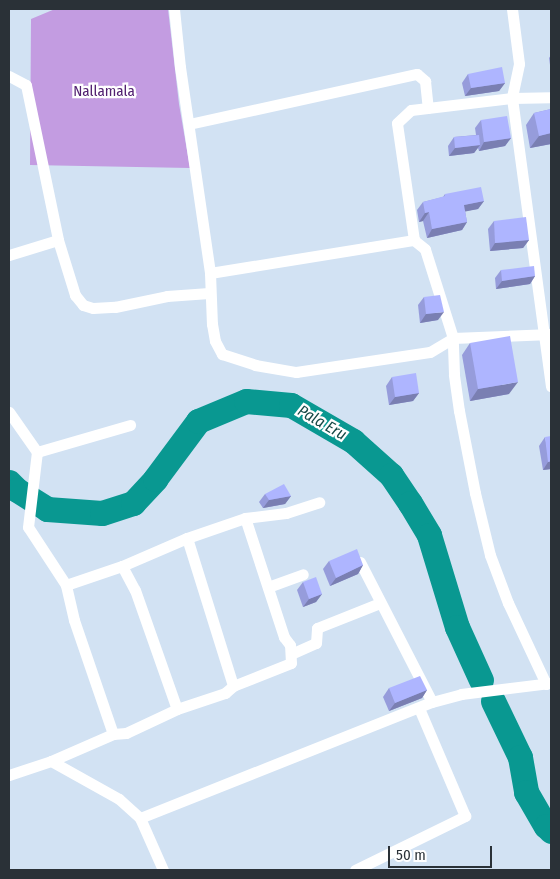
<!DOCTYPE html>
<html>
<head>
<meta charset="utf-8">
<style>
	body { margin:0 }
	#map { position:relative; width:560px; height:879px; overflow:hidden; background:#d2e2f3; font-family:"Fira Sans Condensed",sans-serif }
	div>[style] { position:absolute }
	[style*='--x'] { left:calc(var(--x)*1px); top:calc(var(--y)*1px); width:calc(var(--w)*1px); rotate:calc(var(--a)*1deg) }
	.forest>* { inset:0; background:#c39ce1 }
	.river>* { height:25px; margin:-12.5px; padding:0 12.5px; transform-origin:12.5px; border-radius:12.5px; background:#099891 }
	.minor>* { height:11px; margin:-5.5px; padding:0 5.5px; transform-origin:5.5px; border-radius:5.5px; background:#fff }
	.wall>* { inset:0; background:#969cdb }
	.shaded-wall>* { inset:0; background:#7a7fb2 }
	.building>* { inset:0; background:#aeb5ff }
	span { translate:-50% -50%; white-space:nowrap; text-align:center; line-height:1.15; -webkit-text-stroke:4.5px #fff; paint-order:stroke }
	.park-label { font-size:15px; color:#522171 }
	.water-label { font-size:16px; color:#164946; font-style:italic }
	.frame { position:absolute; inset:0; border:10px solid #2a3137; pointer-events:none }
	.scale { position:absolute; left:388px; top:846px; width:104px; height:22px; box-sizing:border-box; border:2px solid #2a3137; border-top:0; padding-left:6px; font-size:15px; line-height:18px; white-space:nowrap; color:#2a3137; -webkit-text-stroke:4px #fff; paint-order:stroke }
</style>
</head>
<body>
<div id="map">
	<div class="forest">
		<div style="clip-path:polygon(55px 9px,168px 9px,179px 104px,190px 168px,30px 165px,31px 19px)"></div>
	</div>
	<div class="river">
		<div style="--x:9;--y:482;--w:11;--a:45"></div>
		<div style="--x:17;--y:490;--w:36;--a:32"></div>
		<div style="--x:47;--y:509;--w:55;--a:4.2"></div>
		<div style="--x:102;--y:513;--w:33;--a:-18"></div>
		<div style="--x:133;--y:503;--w:33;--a:-47"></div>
		<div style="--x:155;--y:479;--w:72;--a:-53.4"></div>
		<div style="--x:198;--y:421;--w:52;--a:-22.6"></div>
		<div style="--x:246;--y:401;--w:45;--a:5.1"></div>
		<div style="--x:291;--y:405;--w:72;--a:30.1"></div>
		<div style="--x:353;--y:441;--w:51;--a:41.8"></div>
		<div style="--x:391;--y:475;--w:34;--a:56"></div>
		<div style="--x:410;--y:503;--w:37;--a:59"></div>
		<div style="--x:429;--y:535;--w:96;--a:73.1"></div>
		<div style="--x:457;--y:627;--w:58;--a:65.6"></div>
		<div style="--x:493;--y:701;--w:62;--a:64.3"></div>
		<div style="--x:520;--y:757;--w:36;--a:80"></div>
		<div style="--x:526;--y:792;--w:39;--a:60"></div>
		<div style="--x:546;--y:826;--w:7;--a:45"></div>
	</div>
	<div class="minor">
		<div style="--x:174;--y:9;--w:58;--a:84.1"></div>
		<div style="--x:180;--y:67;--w:208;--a:81.7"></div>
		<div style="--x:210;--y:273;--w:51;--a:87.8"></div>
		<div style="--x:212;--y:324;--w:17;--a:80"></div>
		<div style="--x:215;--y:341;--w:15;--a:62"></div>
		<div style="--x:222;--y:354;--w:35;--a:18"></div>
		<div style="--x:255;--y:365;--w:42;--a:9.7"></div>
		<div style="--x:296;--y:372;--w:135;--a:-8.5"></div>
		<div style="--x:430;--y:352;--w:27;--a:-31"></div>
		<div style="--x:453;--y:338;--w:98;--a:-2.3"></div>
		<div style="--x:512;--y:9;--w:55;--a:82.7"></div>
		<div style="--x:519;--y:64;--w:35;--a:102"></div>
		<div style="--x:512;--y:98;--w:291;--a:82.3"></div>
		<div style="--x:9;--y:76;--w:19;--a:28"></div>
		<div style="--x:26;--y:85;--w:158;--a:78.3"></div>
		<div style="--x:58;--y:240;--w:58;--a:72.8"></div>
		<div style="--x:75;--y:295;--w:13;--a:51"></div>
		<div style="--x:83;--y:305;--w:10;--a:17"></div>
		<div style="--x:93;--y:308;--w:22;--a:-3"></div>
		<div style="--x:115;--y:307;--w:53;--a:-11.9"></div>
		<div style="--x:167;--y:296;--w:42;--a:-4.1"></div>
		<div style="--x:189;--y:124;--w:233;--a:-12.4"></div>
		<div style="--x:417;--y:74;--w:11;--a:41"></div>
		<div style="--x:425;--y:81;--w:27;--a:84"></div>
		<div style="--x:9;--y:255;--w:51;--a:-17"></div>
		<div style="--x:210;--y:273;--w:207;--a:-9.2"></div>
		<div style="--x:9;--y:412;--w:49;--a:55"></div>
		<div style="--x:187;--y:538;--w:155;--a:72.7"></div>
		<div style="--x:360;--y:562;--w:157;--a:62.8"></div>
		<div style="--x:122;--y:566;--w:27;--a:62"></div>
		<div style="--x:135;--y:590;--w:126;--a:70.6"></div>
		<div style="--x:66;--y:585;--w:59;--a:-18.7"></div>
		<div style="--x:122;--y:566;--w:71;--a:-23.3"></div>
		<div style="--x:187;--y:538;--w:61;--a:-19"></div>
		<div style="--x:245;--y:518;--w:41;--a:-7"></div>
		<div style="--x:286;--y:513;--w:35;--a:-18"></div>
		<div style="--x:268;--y:587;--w:37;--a:-20"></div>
		<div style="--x:291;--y:654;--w:27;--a:-24"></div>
		<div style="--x:316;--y:643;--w:15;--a:-86"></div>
		<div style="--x:317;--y:628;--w:68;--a:-21.6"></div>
		<div style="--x:546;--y:684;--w:89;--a:-115.1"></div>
		<div style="--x:508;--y:603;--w:51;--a:-110.6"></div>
		<div style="--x:490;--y:555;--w:64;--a:-103.6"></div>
		<div style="--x:475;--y:493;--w:84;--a:-101"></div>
		<div style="--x:459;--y:411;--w:37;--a:-98"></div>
		<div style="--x:454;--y:374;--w:36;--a:-92"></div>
		<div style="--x:453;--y:338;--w:93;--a:-107.5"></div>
		<div style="--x:425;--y:249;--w:14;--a:-141"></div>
		<div style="--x:414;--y:240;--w:118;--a:-98.3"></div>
		<div style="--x:397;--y:123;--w:19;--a:-43"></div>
		<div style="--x:411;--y:110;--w:102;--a:-6.8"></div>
		<div style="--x:512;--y:98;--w:39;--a:-1"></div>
		<div style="--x:113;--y:734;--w:120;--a:-108.9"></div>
		<div style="--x:74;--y:620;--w:36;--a:-103"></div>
		<div style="--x:66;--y:585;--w:69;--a:-123.2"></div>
		<div style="--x:28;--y:527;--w:76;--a:-83.2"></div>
		<div style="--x:37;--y:452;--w:97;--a:-16.2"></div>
		<div style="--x:51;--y:761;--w:68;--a:-23.5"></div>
		<div style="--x:113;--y:734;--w:13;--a:-4"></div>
		<div style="--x:126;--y:733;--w:56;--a:-25.2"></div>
		<div style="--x:177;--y:709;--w:51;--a:-18.4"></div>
		<div style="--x:225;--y:693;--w:11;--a:-41"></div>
		<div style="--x:233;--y:686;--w:62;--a:-21.6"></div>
		<div style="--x:291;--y:663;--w:18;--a:-93"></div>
		<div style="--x:290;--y:645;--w:10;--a:-127"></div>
		<div style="--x:284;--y:637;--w:125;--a:-108.1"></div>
		<div style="--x:9;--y:775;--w:44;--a:-18.4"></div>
		<div style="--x:51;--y:761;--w:78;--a:29.2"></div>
		<div style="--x:119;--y:799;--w:28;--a:42"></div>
		<div style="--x:140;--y:818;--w:314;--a:-21.7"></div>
		<div style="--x:432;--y:702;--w:30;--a:-15"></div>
		<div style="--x:461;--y:694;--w:91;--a:-7"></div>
		<div style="--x:140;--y:818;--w:57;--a:66.1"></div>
		<div style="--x:355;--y:870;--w:123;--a:-26.1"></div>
		<div style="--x:465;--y:816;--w:117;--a:-113.1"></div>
	</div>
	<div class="wall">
		<div style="clip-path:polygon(551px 55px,551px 72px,549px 58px)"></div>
		<div style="clip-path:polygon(468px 74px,505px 83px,499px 91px,465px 96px,462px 83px)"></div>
		<div style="clip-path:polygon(551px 109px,551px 144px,530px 148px,526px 125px,534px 113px)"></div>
		<div style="clip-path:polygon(481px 120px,511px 138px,505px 146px,479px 151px,478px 148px,474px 153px,449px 156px,448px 146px,454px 137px,476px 135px,475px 128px)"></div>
		<div style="clip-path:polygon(445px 194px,484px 201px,478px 209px,465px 211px,467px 222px,462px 230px,427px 238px,423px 221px,419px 222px,417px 210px,423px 202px,443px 197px)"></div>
		<div style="clip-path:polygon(494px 221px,529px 240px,523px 248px,490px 251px,488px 229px)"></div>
		<div style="clip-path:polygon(501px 270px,535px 276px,530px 284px,496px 289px,495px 278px)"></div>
		<div style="clip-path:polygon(424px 297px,438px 320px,420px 323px,418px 305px)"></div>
		<div style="clip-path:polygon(470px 343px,509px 394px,470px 401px,462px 355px)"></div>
		<div style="clip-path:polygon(392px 377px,419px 393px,413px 401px,389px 405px,386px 386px)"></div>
		<div style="clip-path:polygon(545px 437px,551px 469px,543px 470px,539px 446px)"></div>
		<div style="clip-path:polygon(265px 494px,291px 496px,285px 504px,263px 508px,259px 502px)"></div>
		<div style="clip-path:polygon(329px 561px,363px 565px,358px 574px,330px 586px,323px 569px)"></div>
		<div style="clip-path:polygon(303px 582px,322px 594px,316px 602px,303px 607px,297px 590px)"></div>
		<div style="clip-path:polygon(389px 688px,427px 690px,422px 698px,389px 711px,383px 697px)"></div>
	</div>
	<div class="shaded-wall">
		<div style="clip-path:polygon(505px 83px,499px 91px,465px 96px,471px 88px)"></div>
		<div style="clip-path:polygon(551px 133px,551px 144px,530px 148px,539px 136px)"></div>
		<div style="clip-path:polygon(511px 138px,505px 146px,479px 151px,484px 142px)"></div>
		<div style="clip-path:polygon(480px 145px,474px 153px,449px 156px,455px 148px)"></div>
		<div style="clip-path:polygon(484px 201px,478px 209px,458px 213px,464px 205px)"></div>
		<div style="clip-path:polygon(429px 212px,423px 221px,419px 222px,425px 213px)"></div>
		<div style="clip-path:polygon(467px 222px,462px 230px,427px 238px,432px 229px)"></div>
		<div style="clip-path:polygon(529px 240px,523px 248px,490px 251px,495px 243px)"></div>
		<div style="clip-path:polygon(535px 276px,530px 284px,496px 289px,502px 281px)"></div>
		<div style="clip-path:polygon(444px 312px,438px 320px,420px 323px,426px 314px)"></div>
		<div style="clip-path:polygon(518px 382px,509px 394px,470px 401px,478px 389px)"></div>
		<div style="clip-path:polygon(419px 393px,413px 401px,389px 405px,395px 397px)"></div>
		<div style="clip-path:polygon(551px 461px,551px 469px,543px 470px,548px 462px)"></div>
		<div style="clip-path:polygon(291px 496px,285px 504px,263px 508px,269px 500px)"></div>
		<div style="clip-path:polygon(363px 565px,358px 574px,330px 586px,336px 578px)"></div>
		<div style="clip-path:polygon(322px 594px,316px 602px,303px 607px,309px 599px)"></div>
		<div style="clip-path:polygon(427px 690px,422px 698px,389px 711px,395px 703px)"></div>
	</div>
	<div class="building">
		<div style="clip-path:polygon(502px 67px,505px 83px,471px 88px,468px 74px)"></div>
		<div style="clip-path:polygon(551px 109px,551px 133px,539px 136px,534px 113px)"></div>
		<div style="clip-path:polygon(507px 116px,511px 138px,484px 142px,481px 120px)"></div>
		<div style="clip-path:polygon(479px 135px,480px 145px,455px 148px,454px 137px)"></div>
		<div style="clip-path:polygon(481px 187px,484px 201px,464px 205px,467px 222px,432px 229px,429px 212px,425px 213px,423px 202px,445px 196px,445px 194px)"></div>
		<div style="clip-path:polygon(526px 217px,529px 240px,495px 243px,494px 221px)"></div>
		<div style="clip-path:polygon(534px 266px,535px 276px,502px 281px,501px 270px)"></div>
		<div style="clip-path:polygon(440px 295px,444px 312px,426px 314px,424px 297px)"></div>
		<div style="clip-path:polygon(510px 336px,518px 382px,478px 389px,470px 343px)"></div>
		<div style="clip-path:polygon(416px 373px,419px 393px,395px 397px,392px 377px)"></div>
		<div style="clip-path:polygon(551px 436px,551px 461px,548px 462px,545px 437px)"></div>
		<div style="clip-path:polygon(284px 484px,291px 496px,269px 500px,265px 494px)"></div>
		<div style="clip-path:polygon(357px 549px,363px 565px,336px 578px,329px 561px)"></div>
		<div style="clip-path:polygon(316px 577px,322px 594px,309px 599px,303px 582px)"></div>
		<div style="clip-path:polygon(420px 676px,427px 690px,395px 703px,389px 688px)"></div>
	</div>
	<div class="park-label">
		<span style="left:104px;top:92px">Nallamala</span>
	</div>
	<div class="water-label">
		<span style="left:322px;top:423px;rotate:30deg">Pala Eru</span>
	</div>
	<div class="frame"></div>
	<div class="scale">50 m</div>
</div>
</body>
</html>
